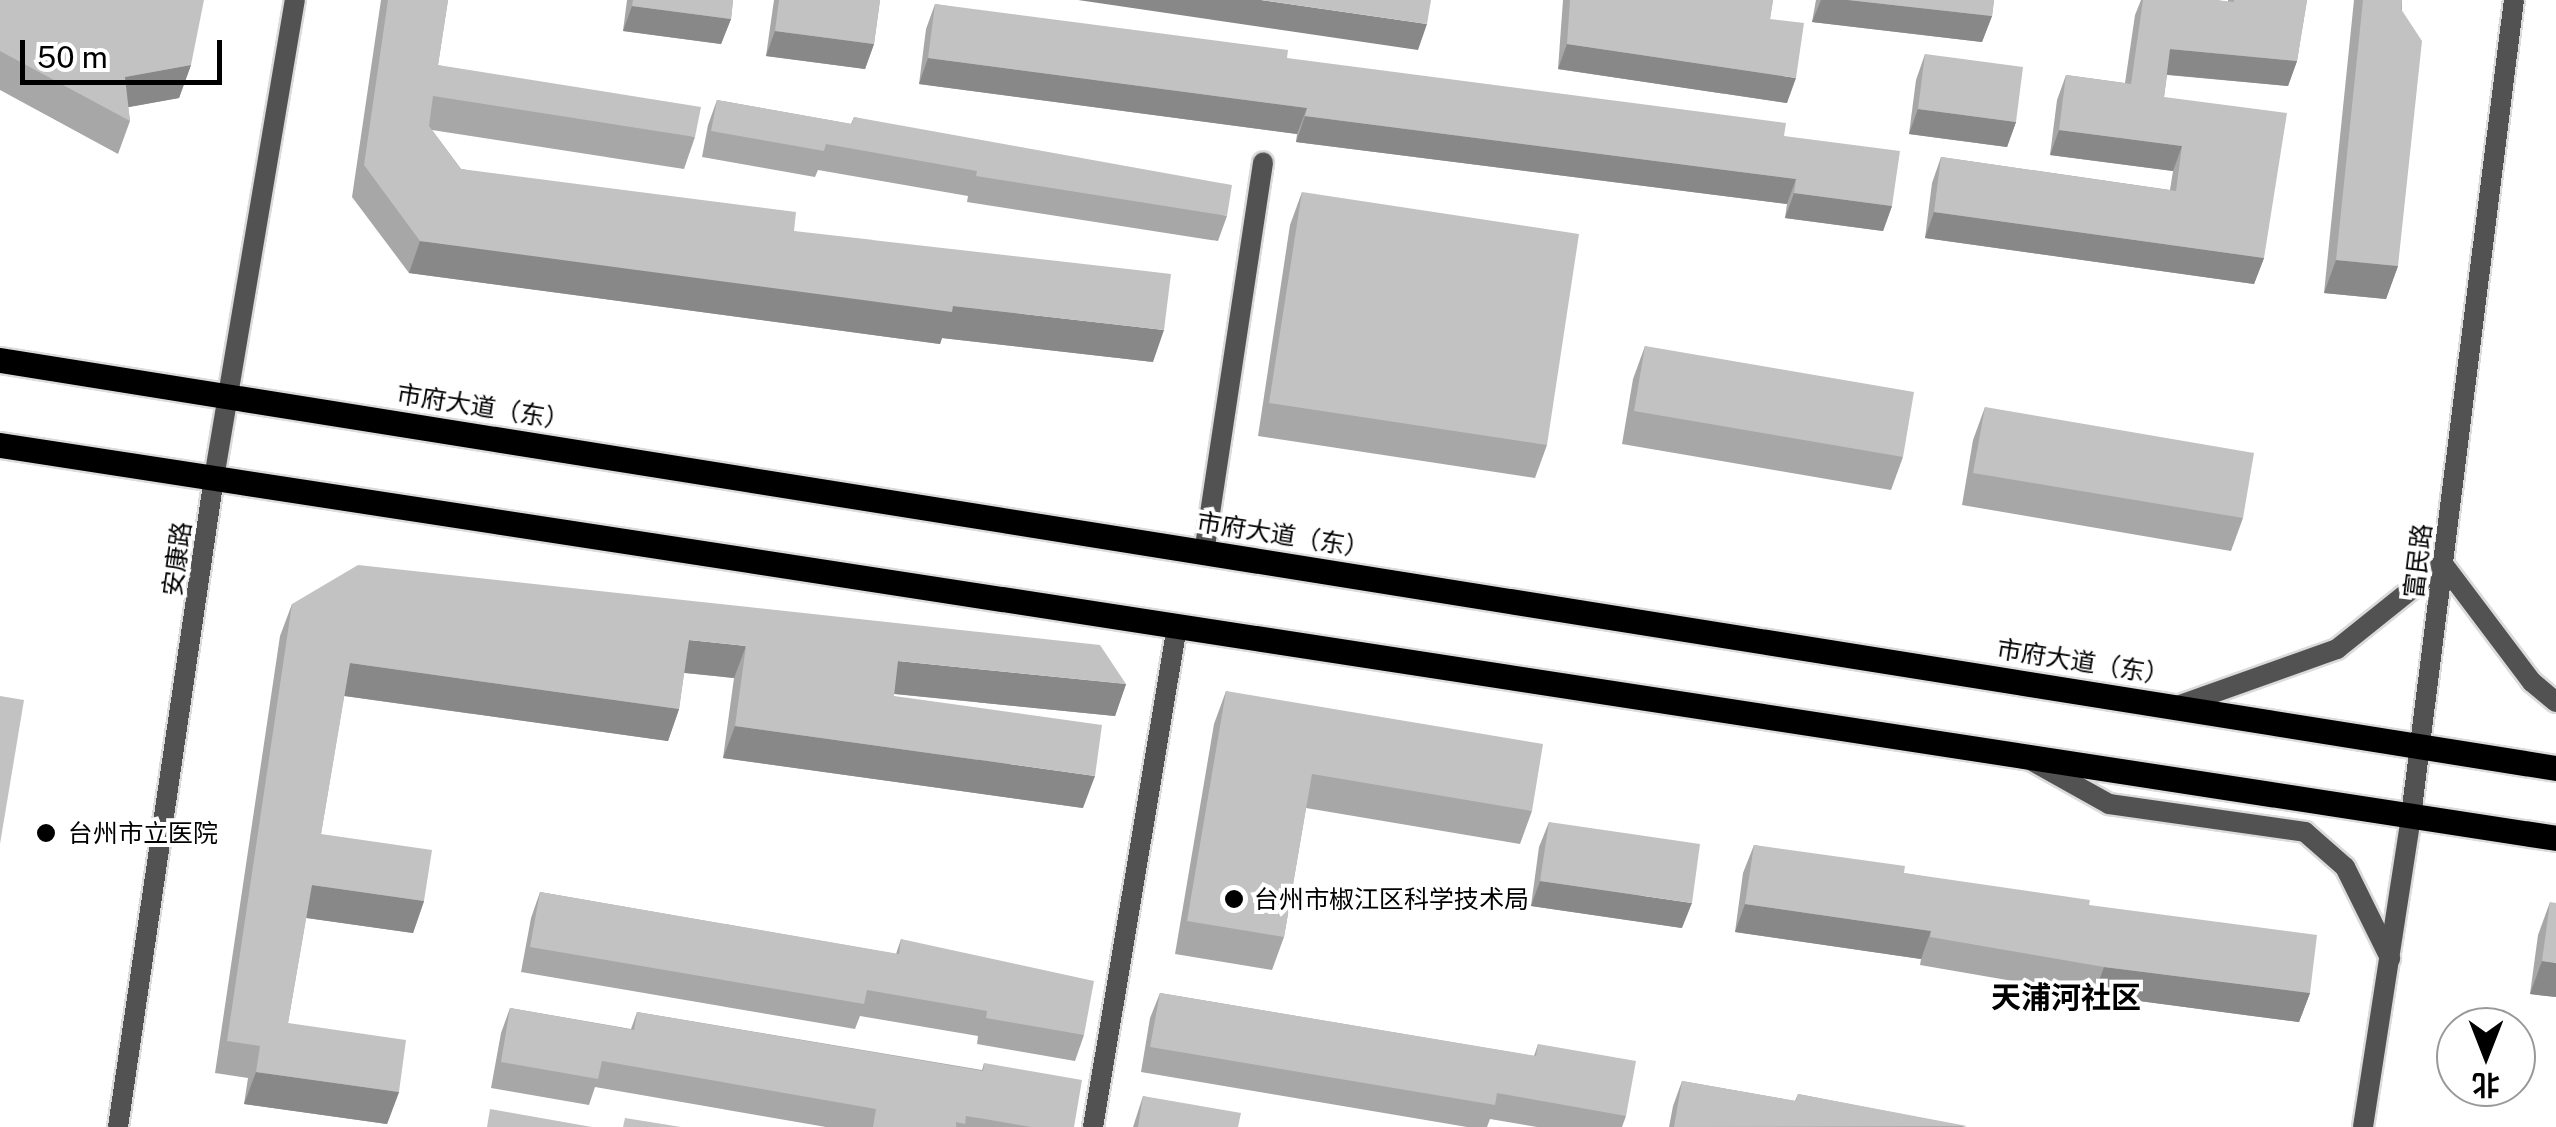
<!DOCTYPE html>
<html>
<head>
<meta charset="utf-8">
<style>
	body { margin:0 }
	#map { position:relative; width:2556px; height:1127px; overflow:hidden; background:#fff; font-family:"Public Sans","Noto Sans SC",sans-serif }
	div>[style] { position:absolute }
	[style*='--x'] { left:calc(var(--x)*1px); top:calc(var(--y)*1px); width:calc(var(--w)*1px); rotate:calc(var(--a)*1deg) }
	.roads { filter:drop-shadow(2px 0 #dbdbdb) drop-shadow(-2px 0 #dbdbdb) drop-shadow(0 2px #dbdbdb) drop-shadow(0 -2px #dbdbdb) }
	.minor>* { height:20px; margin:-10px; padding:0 10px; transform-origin:10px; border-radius:10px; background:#525252 }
	.tertiary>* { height:20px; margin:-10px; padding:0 10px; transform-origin:10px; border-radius:10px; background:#525252 }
	.primary>* { height:25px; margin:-12.5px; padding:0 12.5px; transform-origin:12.5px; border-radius:12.5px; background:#000 }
	.wall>* { inset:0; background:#a7a7a7 }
	.shaded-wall>* { inset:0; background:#888 }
	.building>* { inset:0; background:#c2c2c2 }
	.dots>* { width:28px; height:28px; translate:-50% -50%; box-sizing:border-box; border:5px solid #fff; border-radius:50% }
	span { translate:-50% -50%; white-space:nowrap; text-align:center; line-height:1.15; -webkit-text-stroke:8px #fff; paint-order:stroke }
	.street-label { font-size:25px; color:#000 }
	.poi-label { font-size:25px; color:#000 }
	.left { translate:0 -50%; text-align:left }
	.quarter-label { font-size:30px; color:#000; font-weight:700 }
	.north { position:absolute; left:2436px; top:1007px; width:100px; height:100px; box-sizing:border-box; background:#fff; border:2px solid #999; border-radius:50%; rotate:180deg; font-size:28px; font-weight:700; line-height:40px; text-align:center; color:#000 }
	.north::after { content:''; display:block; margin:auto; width:35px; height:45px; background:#000; clip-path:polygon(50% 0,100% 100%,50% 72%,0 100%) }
	.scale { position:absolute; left:20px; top:40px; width:202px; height:45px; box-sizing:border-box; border:5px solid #000; border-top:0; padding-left:12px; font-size:30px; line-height:35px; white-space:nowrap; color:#000; -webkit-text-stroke:8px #fff; paint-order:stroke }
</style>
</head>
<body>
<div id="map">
	<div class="roads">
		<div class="minor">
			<div style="--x:1204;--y:553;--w:395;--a:-81.4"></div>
			<div style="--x:1093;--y:1127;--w:508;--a:-80.48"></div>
		</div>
		<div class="tertiary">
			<div style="--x:2177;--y:706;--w:170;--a:-19.6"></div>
			<div style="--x:2337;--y:649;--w:136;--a:-38.7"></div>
			<div style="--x:2443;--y:564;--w:148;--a:53"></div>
			<div style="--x:2532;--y:682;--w:31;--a:40"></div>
			<div style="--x:2032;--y:761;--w:88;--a:29.2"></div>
			<div style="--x:2109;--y:804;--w:198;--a:8.1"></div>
			<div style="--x:2305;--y:832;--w:53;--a:41.2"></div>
			<div style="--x:2345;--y:867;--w:102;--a:63.7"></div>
			<div style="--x:118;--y:1127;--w:656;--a:-81.59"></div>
			<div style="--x:214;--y:478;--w:485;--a:-80.4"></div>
			<div style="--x:2363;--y:1127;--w:315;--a:-81.2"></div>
			<div style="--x:2411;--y:816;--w:822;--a:-82.81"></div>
		</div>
		<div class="primary">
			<div style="--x:0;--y:360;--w:2588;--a:9.07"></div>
			<div style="--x:0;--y:445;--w:2586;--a:8.74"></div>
		</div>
	</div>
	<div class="wall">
		<div style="clip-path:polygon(0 0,191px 65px,179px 98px,128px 107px,130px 121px,118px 154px,0 90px)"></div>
		<div style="clip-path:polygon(381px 0,448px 0,438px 65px,695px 137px,684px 169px,432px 130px,461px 169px,794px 231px,1153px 362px,942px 338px,940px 344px,409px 273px,352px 197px)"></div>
		<div style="clip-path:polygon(627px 0,733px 0,731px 19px,721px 44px,623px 31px)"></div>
		<div style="clip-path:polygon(774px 0,880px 0,874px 44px,865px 69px,766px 56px)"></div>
		<div style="clip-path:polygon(1563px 0,1773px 0,1770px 19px,1787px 103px,1558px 69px)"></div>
		<div style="clip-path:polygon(1816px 0,1994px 0,1992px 16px,1982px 42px,1812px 22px)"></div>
		<div style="clip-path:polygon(2141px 0,2216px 0,2228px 2px,2228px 0,2307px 0,2297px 61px,2288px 86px,2167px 75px,2164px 97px,2264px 258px,2254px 284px,1925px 238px,1932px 183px,1941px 157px,2170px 190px,2173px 171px,2050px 155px,2057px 100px,2066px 75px,2125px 83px,2135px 15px)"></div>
		<div style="clip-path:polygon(2354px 0,2402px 0,2398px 266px,2386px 299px,2324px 293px)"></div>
		<div style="clip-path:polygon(935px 4px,1784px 136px,1892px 206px,1883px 231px,1785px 218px,1787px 204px,1296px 142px,1297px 134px,919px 84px,926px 29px)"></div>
		<div style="clip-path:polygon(1925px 54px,2016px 122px,2007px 147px,1909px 134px,1916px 80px)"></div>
		<div style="clip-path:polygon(717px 100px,851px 124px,854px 117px,1227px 216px,1218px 241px,967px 202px,968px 196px,818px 170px,815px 177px,702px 157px,708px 125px)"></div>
		<div style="clip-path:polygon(1302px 192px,1547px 445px,1535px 478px,1258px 436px,1290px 225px)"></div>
		<div style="clip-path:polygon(1645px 346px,1903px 457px,1891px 490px,1622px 444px,1633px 379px)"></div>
		<div style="clip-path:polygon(1985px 407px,2243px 518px,2231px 551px,1962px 505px,1973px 440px)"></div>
		<div style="clip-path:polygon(292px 604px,1126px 684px,1115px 716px,894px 694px,894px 696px,1083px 808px,723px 758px,734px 678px,684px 673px,679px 709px,668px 741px,344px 696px,321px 834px,424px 901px,413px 933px,306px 918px,288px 1023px,399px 1092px,387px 1124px,244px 1104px,248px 1078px,215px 1073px,280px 636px)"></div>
		<div style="clip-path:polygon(1226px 691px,1532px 811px,1520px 844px,1306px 808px,1284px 937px,1272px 970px,1175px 954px,1214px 724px)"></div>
		<div style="clip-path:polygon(1549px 822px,1682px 928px,1531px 906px,1539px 847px)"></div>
		<div style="clip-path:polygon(1754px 845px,1904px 873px,2089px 905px,2310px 993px,2299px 1022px,2094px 995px,1920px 965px,1921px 959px,1735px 932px,1743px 873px)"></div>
		<div style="clip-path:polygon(540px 892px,896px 954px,901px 939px,1084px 1035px,1075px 1061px,977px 1044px,978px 1036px,860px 1016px,855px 1029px,521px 972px,531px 918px)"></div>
		<div style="clip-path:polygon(2550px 902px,2556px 997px,2530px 994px,2538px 935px)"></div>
		<div style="clip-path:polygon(1160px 993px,1534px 1056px,1538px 1044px,1626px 1116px,1622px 1127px,1537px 1127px,1490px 1119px,1487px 1127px,1467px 1127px,1141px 1072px,1150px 1018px)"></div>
		<div style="clip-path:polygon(510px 1008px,631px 1029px,637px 1012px,982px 1070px,984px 1063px,1074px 1127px,826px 1127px,595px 1087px,589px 1105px,491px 1088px,501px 1033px)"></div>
		<div style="clip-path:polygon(1682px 1081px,1795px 1101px,1798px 1094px,1967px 1127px,1669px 1127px,1673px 1106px)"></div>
		<div style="clip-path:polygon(1143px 1096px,1238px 1127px,1133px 1127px)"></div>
	</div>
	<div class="shaded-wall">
		<div style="clip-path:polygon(1078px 0,1261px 0,1427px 24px,1418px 50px)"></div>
		<div style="clip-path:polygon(1821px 0,1848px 0,1992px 16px,1982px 42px,1812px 22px)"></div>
		<div style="clip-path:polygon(632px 6px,731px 19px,721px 44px,623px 31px)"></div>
		<div style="clip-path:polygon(775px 31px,874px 44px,865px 69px,766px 56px)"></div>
		<div style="clip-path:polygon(1567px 44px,1796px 78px,1787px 103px,1558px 69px)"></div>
		<div style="clip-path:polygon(2170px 49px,2297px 61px,2288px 86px,2161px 74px)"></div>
		<div style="clip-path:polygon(928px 58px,1307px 108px,1297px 134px,919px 84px)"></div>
		<div style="clip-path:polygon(191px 65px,179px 98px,113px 110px,125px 77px)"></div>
		<div style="clip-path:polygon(1918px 109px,2016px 122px,2007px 147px,1909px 134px)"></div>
		<div style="clip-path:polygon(1305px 116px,1796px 179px,1787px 204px,1296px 142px)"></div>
		<div style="clip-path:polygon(2059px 130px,2182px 146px,2173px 171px,2050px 155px)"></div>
		<div style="clip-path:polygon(1794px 193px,1892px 206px,1883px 231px,1785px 218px)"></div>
		<div style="clip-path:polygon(1934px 212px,2264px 258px,2254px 284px,1925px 238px)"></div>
		<div style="clip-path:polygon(420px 241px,953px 306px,1164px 330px,1153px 362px,942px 338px,940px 344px,409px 273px)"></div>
		<div style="clip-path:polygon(2336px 260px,2398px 266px,2386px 299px,2324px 293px)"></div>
		<div style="clip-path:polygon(689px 640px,746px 646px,734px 678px,677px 672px)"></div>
		<div style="clip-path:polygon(898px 661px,1126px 684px,1115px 716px,886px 693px)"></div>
		<div style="clip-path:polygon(350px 663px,679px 709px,668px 741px,338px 695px)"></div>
		<div style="clip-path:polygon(735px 726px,1095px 776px,1083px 808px,723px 758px)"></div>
		<div style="clip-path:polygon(1540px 881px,1692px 903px,1682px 928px,1531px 906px)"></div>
		<div style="clip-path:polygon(312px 885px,424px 901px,413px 933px,300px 917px)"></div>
		<div style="clip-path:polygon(1745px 904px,1931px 931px,1921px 959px,1735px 932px)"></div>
		<div style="clip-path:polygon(2542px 961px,2556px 963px,2556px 997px,2530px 994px)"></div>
		<div style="clip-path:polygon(2104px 967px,2310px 993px,2299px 1022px,2094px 995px)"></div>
		<div style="clip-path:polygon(256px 1072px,399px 1092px,387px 1124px,244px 1104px)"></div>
	</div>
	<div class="building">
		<div style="clip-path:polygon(0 0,204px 0,191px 65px,125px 77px,130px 121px,0 51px)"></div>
		<div style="clip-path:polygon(388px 0,448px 0,438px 65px,701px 107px,695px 137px,433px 96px,429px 126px,461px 169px,796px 212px,794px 231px,1171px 274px,1164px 330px,953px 306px,952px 312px,420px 241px,364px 165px)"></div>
		<div style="clip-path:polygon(633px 0,733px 0,731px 19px,632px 6px)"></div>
		<div style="clip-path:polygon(779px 0,880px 0,874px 44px,775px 31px)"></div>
		<div style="clip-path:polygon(1261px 0,1431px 0,1427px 24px)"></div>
		<div style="clip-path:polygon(1570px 0,1773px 0,1770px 19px,1804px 23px,1796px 78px,1567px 44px)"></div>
		<div style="clip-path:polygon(1848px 0,1994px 0,1992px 16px)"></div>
		<div style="clip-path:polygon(2143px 0,2216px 0,2234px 2px,2234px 0,2307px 0,2297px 61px,2170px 49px,2164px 97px,2287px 113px,2264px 258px,1934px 212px,1941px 157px,2176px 191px,2182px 146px,2059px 130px,2066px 75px,2131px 84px)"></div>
		<div style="clip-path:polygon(2363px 0,2402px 0,2401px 9px,2422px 41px,2398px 266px,2336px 260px)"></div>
		<div style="clip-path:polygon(935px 4px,1288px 50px,1287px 58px,1786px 123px,1784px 136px,1900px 151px,1892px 206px,1794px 193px,1796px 179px,1305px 116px,1307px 108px,928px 58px)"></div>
		<div style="clip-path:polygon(1925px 54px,2023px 67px,2016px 122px,1918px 109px)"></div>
		<div style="clip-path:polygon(717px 100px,852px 124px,854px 117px,1232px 185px,1227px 216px,976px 176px,977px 171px,826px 144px,824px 151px,711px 131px)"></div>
		<div style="clip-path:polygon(1302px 192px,1579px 234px,1547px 445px,1269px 403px)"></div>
		<div style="clip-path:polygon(1645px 346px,1914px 392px,1903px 457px,1634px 411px)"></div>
		<div style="clip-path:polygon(1985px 407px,2254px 453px,2243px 518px,1973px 473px)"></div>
		<div style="clip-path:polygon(358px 565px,1100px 645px,1126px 684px,898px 661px,894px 696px,1102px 725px,1095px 776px,735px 726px,746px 646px,689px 640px,679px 709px,350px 663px,321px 834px,432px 850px,424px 901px,312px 885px,288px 1023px,406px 1040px,399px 1092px,256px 1072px,260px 1046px,227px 1041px,292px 604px)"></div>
		<div style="clip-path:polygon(1226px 691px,1543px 744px,1532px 811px,1312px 774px,1284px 937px,1187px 921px)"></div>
		<div style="clip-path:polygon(0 696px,24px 700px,0 844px)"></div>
		<div style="clip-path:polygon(1549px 822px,1700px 844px,1692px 903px,1540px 881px)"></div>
		<div style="clip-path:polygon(1754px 845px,1905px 866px,1904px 873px,2090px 900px,2089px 905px,2317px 935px,2310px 993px,2104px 967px,1930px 937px,1931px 931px,1745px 904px)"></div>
		<div style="clip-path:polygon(540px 892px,899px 954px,901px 939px,1094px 981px,1084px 1035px,986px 1018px,987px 1011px,867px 990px,864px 1004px,530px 947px)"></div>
		<div style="clip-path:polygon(2550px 902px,2556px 903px,2556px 963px,2542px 961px)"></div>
		<div style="clip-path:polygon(1160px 993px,1536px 1056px,1538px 1044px,1636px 1061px,1626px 1116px,1497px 1093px,1495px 1105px,1150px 1047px)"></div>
		<div style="clip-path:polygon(510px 1008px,634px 1030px,637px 1012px,983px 1071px,984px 1063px,1082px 1080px,1074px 1127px,1031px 1127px,966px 1116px,965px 1124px,956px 1122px,956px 1127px,873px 1127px,876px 1109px,602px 1061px,598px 1079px,501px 1062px)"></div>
		<div style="clip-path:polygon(1682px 1081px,1796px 1101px,1798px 1094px,1967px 1126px,1674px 1127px)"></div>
		<div style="clip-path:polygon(1143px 1096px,1241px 1113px,1238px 1127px,1138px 1127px)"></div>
		<div style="clip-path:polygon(490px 1109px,592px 1127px,487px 1127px)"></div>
		<div style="clip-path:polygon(625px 1118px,681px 1127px,623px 1127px)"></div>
	</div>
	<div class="dots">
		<div style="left:46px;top:833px;background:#000"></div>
		<div style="left:1234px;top:899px;background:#000"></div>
	</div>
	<div class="street-label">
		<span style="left:483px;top:407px;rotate:9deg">市府大道（东）</span>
		<span style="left:1283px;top:535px;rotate:9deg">市府大道（东）</span>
		<span style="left:177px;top:559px;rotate:-82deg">安康路</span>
		<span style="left:2418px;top:561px;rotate:-83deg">富民路</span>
		<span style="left:2083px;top:662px;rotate:9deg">市府大道（东）</span>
	</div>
	<div class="poi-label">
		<span class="left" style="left:68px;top:833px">台州市立医院</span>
		<span class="left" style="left:1254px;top:899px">台州市椒江区科学技术局</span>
	</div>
	<div class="quarter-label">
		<span style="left:2066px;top:997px">天浦河社区</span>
	</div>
	<div class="north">北</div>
	<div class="scale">50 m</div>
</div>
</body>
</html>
